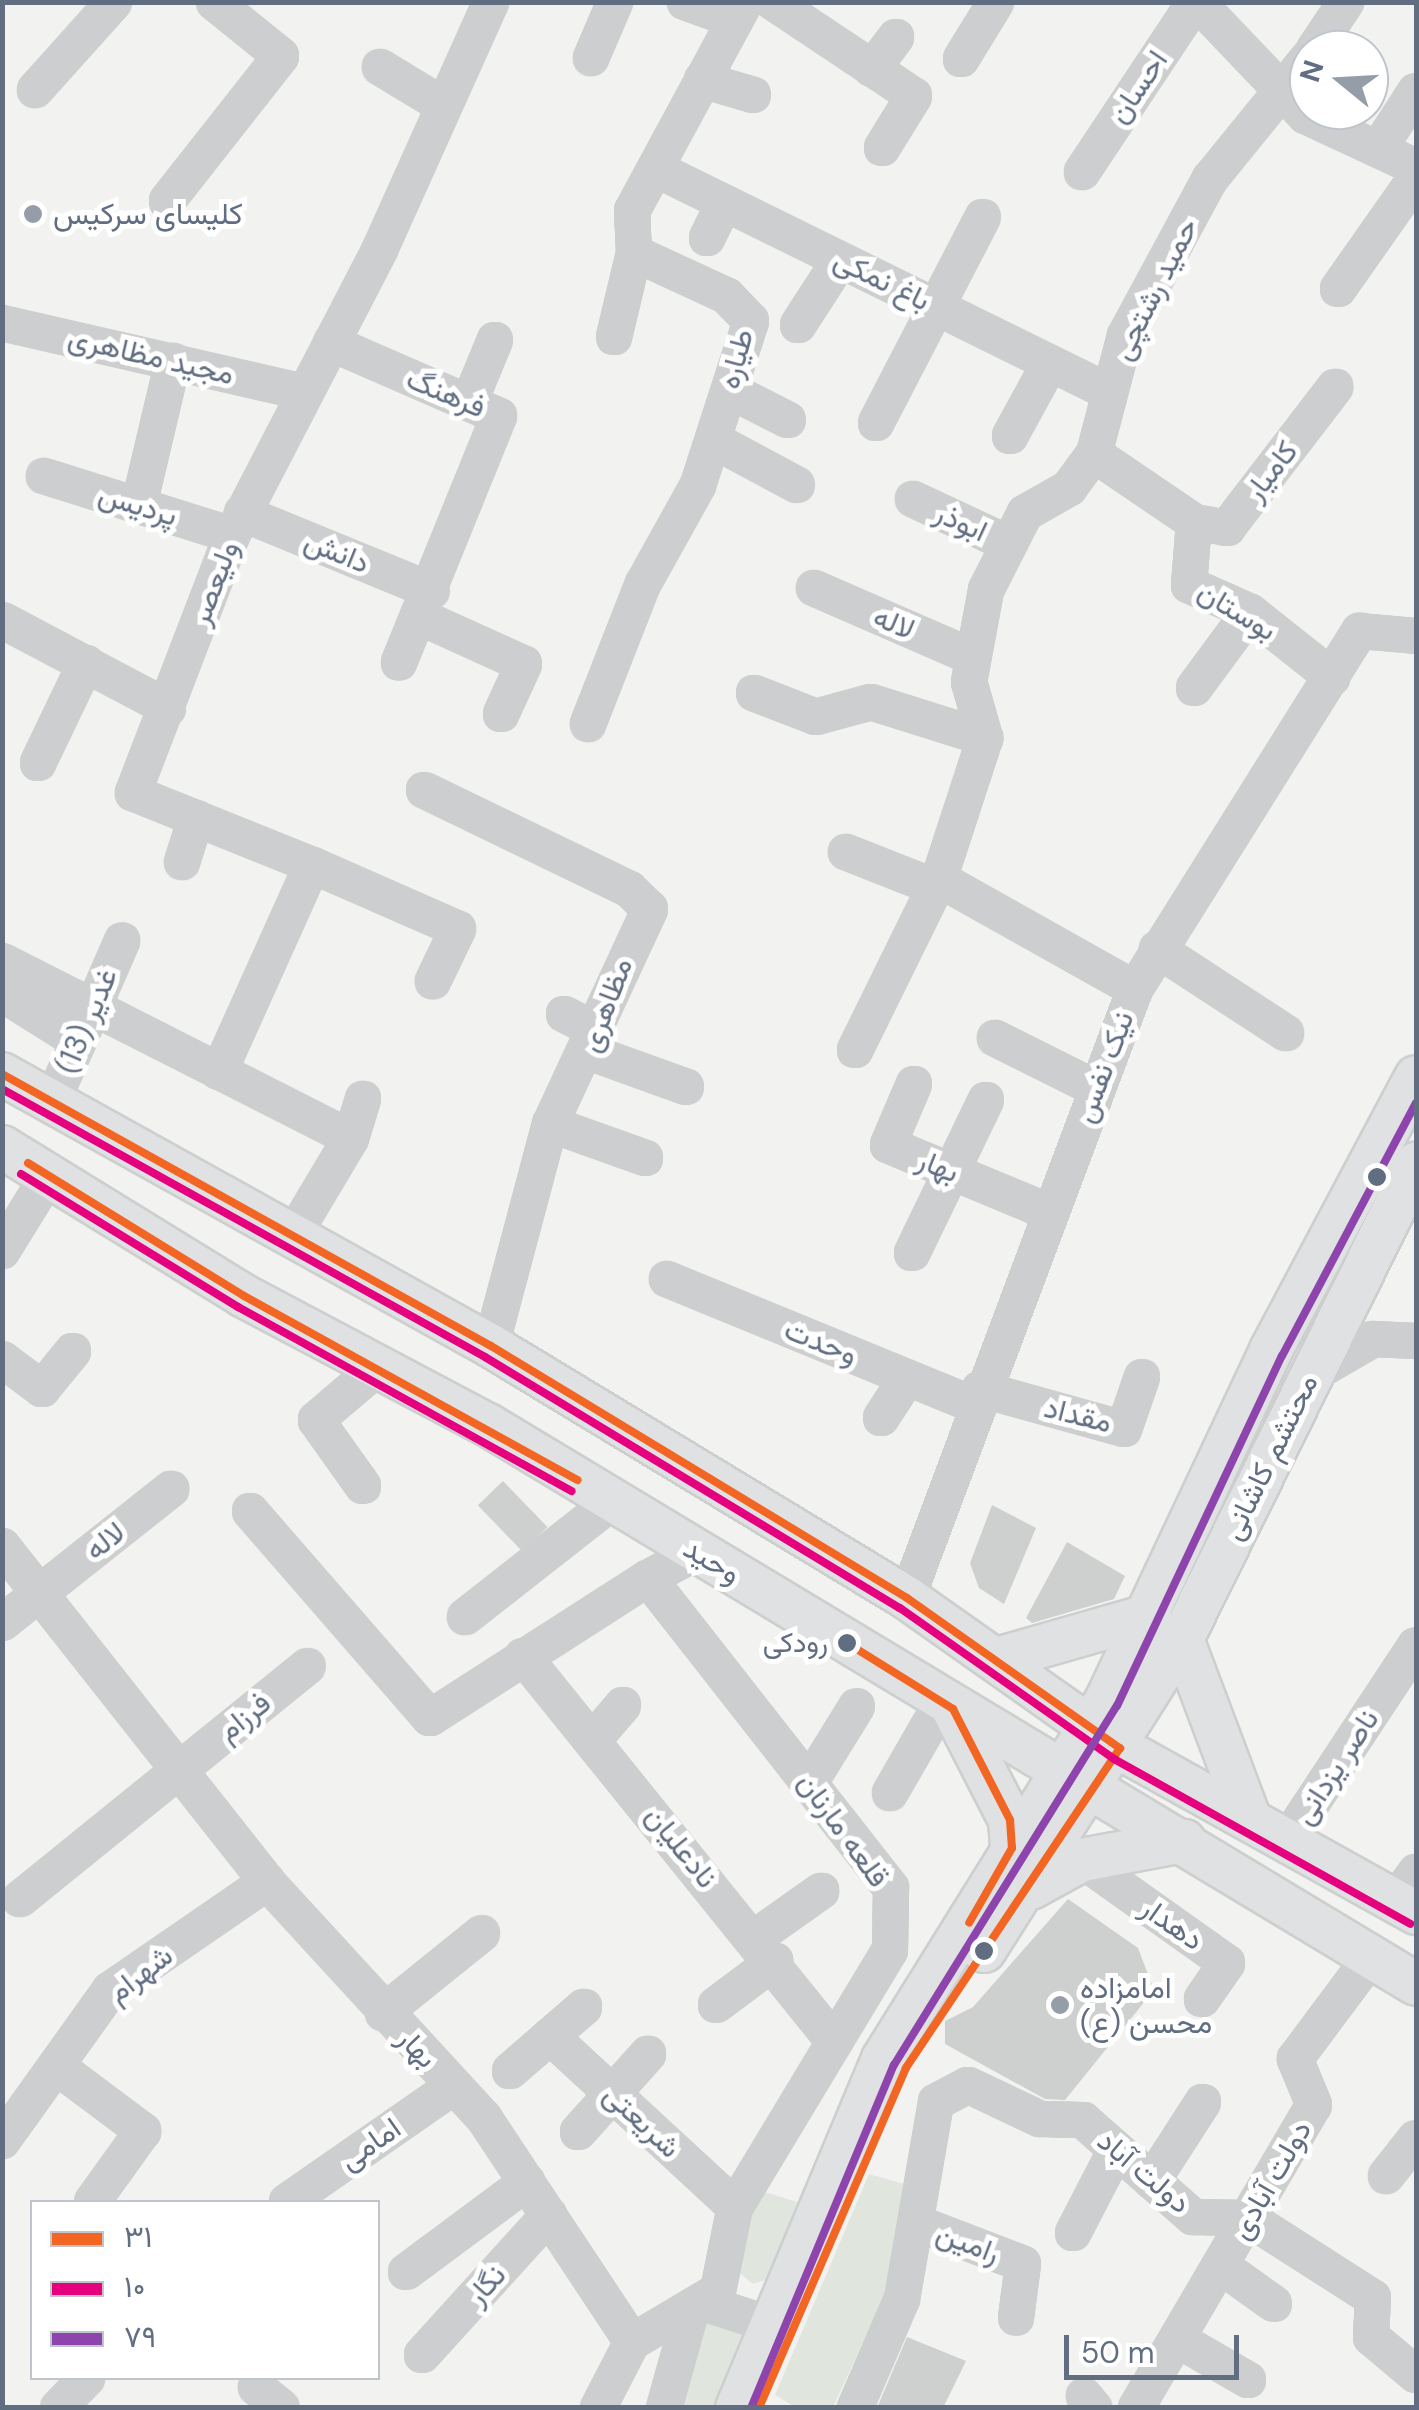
<!DOCTYPE html>
<meta charset="utf-8">
<style>
body{margin:0}
#map{position:relative;width:1419px;height:2410px;overflow:hidden;background:#f2f3f0;font-family:"DM Sans",Vazirmatn,sans-serif}
div>[style]{position:absolute}
[style*='--x']{left:calc(var(--x)*1px);top:calc(var(--y)*1px);width:calc(var(--w)*1px);rotate:calc(var(--a)*1deg)}
.green>*{inset:0;background:#e0e6de}
.building>*{inset:0;background:#ced0d0;transform-origin:0 0}
.roads{filter:drop-shadow(2px 0 #cdcfcf) drop-shadow(-2px 0 #cdcfcf) drop-shadow(0 2px #cdcfcf) drop-shadow(0 -2px #cdcfcf)}
.minor>*{height:32px;margin:-16px;padding:0 16px;transform-origin:16px;border-radius:16px;background:#cdcecf}
.major>*{height:42px;margin:-21px;padding:0 21px;transform-origin:21px;border-radius:21px;background:#e0e1e2}
.bus-1>*{height:8px;margin:-4px;padding:0 4px;transform-origin:4px;border-radius:4px;background:#f26522}
.bus-2>*{height:8px;margin:-4px;padding:0 4px;transform-origin:4px;border-radius:4px;background:#e5007d}
.bus-3>*{height:8px;margin:-4px;padding:0 4px;transform-origin:4px;border-radius:4px;background:#8e44ad}
.dots>*{width:28px;height:28px;translate:-50% -50%;box-sizing:border-box;border:5px solid #fff;border-radius:50%}
span{translate:-50% -50%;white-space:nowrap;text-align:center;line-height:1.15;-webkit-text-stroke:10px #fff;paint-order:stroke}
.bus-label{font-size:28px;color:#616e82}
.right{translate:-100% -50%;text-align:right}
.street-label{font-size:30px;color:#616e82}
.poi-label{font-size:30px;color:#616e82}
.left{translate:0 -50%;text-align:left}
.frame{position:absolute;inset:0;border:5px solid #616e82;pointer-events:none}
.legend{position:absolute;left:30px;top:2200px;width:350px;height:180px;box-sizing:border-box;background:#fff;border:2px solid #c0c5cd;margin:0;padding:12px 18px;list-style:none;font-size:30px;color:#616e82}
.legend li{display:flex;align-items:center;gap:20px;height:50px}
.legend b{width:50px;border:2px solid #c0c5cd}
.north{position:absolute;left:1289px;top:30px;width:100px;height:100px;box-sizing:border-box;background:#fff;border:2px solid #c0c5cd;border-radius:50%;rotate:288deg;font-size:28px;font-weight:700;line-height:40px;text-align:center;color:#616e82}
.north::after{content:'';display:block;margin:auto;width:35px;height:45px;background:#949da8;clip-path:polygon(50% 0,100% 100%,50% 72%,0 100%)}
.scale{position:absolute;left:1064px;top:2335px;width:175px;height:45px;box-sizing:border-box;border:5px solid #616e82;border-top:0;padding-left:12px;font-size:30px;line-height:35px;white-space:nowrap;color:#616e82;-webkit-text-stroke:8px #fff;paint-order:stroke}
</style>
<div id="map">
<div class="green">
<i style="clip-path:polygon(869px 2174px,904px 2184px,907px 2247px,833px 2407px,795px 2407px,775px 2395px)"></i>
<i style="clip-path:polygon(755px 2189px,797px 2202px,773px 2277px,753px 2284px,736px 2270px)"></i>
<i style="clip-path:polygon(705px 2312px,753px 2337px,723px 2407px,676px 2408px)"></i>
</div>
<div class="building">
<i style="left:503px;top:1481px;width:64px;height:35px;rotate:46deg"></i>
<i style="clip-path:polygon(992px 1505px,1036px 1528px,1004px 1604px,979px 1588px,970px 1563px)"></i>
<i style="clip-path:polygon(1067px 1542px,1125px 1576px,1114px 1599px,1032px 1623px,1026px 1618px)"></i>
<i style="clip-path:polygon(1068px 1899px,1138px 1948px,1154px 1990px,1065px 2100px,1045px 2099px,945px 2044px,945px 2021px,973px 2007px)"></i>
<i style="clip-path:polygon(907px 2337px,966px 2361px,943px 2408px,877px 2408px)"></i>
</div>
<div class="roads">
<div class="minor">
<i style="--x:685;--y:2;--w:53;--a:19.8"></i>
<i style="--x:773;--y:2;--w:169;--a:33.7"></i>
<i style="--x:914;--y:96;--w:61;--a:121.6"></i>
<i style="--x:1197;--y:2;--w:158;--a:46.3"></i>
<i style="--x:1306;--y:116;--w:121;--a:24.9"></i>
<i style="--x:1314;--y:50;--w:58;--a:-56.3"></i>
<i style="--x:591;--y:58;--w:61;--a:-66.8"></i>
<i style="--x:961;--y:59;--w:67;--a:-58.4"></i>
<i style="--x:380;--y:67;--w:71;--a:31.2"></i>
<i style="--x:872;--y:69;--w:40;--a:-53"></i>
<i style="--x:702;--y:80;--w:53;--a:16.4"></i>
<i style="--x:35;--y:90;--w:118;--a:-48.1"></i>
<i style="--x:1381;--y:145;--w:64;--a:-57.1"></i>
<i style="--x:656;--y:169;--w:503;--a:26.21"></i>
<i style="--x:1082;--y:172;--w:204;--a:-56.4"></i>
<i style="--x:167;--y:201;--w:184;--a:-51.8"></i>
<i style="--x:281;--y:56;--w:86;--a:-141.1"></i>
<i style="--x:707;--y:238;--w:39;--a:-64"></i>
<i style="--x:1338;--y:289;--w:136;--a:-54.9"></i>
<i style="--x:2;--y:323;--w:306;--a:12.9"></i>
<i style="--x:798;--y:325;--w:77;--a:-57.1"></i>
<i style="--x:614;--y:337;--w:86;--a:-76.6"></i>
<i style="--x:331;--y:343;--w:183;--a:23.5"></i>
<i style="--x:499;--y:416;--w:266;--a:112.1"></i>
<i style="--x:729;--y:390;--w:66;--a:27"></i>
<i style="--x:469;--y:403;--w:68;--a:-67.6"></i>
<i style="--x:876;--y:423;--w:232;--a:-62.6"></i>
<i style="--x:1010;--y:436;--w:83;--a:-61.3"></i>
<i style="--x:713;--y:440;--w:95;--a:28.2"></i>
<i style="--x:1094;--y:454;--w:121;--a:34.2"></i>
<i style="--x:1194;--y:522;--w:63;--a:94.5"></i>
<i style="--x:1189;--y:585;--w:67;--a:23.9"></i>
<i style="--x:1250;--y:612;--w:105;--a:38.4"></i>
<i style="--x:44;--y:476;--w:197;--a:17.4"></i>
<i style="--x:913;--y:499;--w:106;--a:25.1"></i>
<i style="--x:139;--y:505;--w:148;--a:-76.7"></i>
<i style="--x:242;--y:513;--w:205;--a:22.3"></i>
<i style="--x:1194;--y:522;--w:34;--a:10"></i>
<i style="--x:1227;--y:528;--w:178;--a:-52.5"></i>
<i style="--x:814;--y:588;--w:173;--a:23.5"></i>
<i style="--x:418;--y:616;--w:116;--a:24.4"></i>
<i style="--x:524;--y:664;--w:55;--a:114.7"></i>
<i style="--x:2;--y:620;--w:188;--a:27.9"></i>
<i style="--x:1194;--y:688;--w:94;--a:-53.6"></i>
<i style="--x:754;--y:693;--w:66;--a:21.2"></i>
<i style="--x:816;--y:717;--w:57;--a:-15.3"></i>
<i style="--x:871;--y:702;--w:120;--a:17.5"></i>
<i style="--x:588;--y:724;--w:150;--a:-68.6"></i>
<i style="--x:643;--y:584;--w:113;--a:-60.9"></i>
<i style="--x:698;--y:485;--w:172;--a:-72.1"></i>
<i style="--x:751;--y:321;--w:35;--a:-134"></i>
<i style="--x:727;--y:296;--w:102;--a:-155.2"></i>
<i style="--x:634;--y:253;--w:42;--a:-92.7"></i>
<i style="--x:632;--y:211;--w:238;--a:-61.6"></i>
<i style="--x:38;--y:763;--w:111;--a:-64.4"></i>
<i style="--x:424;--y:790;--w:228;--a:25.8"></i>
<i style="--x:629;--y:889;--w:29;--a:44"></i>
<i style="--x:650;--y:909;--w:237;--a:114.9"></i>
<i style="--x:550;--y:1124;--w:230;--a:104.9"></i>
<i style="--x:846;--y:852;--w:96;--a:21.5"></i>
<i style="--x:182;--y:862;--w:46;--a:-72.3"></i>
<i style="--x:312;--y:865;--w:159;--a:23.7"></i>
<i style="--x:458;--y:929;--w:58;--a:115.7"></i>
<i style="--x:939;--y:879;--w:225;--a:29.3"></i>
<i style="--x:1157;--y:949;--w:154;--a:33.1"></i>
<i style="--x:2;--y:961;--w:391;--a:26.9"></i>
<i style="--x:3;--y:994;--w:89;--a:32.1"></i>
<i style="--x:564;--y:1014;--w:34;--a:27"></i>
<i style="--x:995;--y:1038;--w:112;--a:26.6"></i>
<i style="--x:855;--y:1050;--w:191;--a:-63.8"></i>
<i style="--x:939;--y:879;--w:148;--a:-71.9"></i>
<i style="--x:985;--y:738;--w:58;--a:-105.9"></i>
<i style="--x:969;--y:682;--w:94;--a:-79.5"></i>
<i style="--x:986;--y:590;--w:86;--a:-63.1"></i>
<i style="--x:1025;--y:513;--w:51;--a:-29.6"></i>
<i style="--x:1069;--y:488;--w:42;--a:-53.7"></i>
<i style="--x:1094;--y:454;--w:122;--a:-75.3"></i>
<i style="--x:1125;--y:336;--w:179;--a:-61.6"></i>
<i style="--x:1210;--y:179;--w:157;--a:-50.9"></i>
<i style="--x:589;--y:1052;--w:103;--a:19.8"></i>
<i style="--x:219;--y:1072;--w:227;--a:-65.8"></i>
<i style="--x:312;--y:865;--w:193;--a:-158.1"></i>
<i style="--x:133;--y:793;--w:276;--a:-69"></i>
<i style="--x:232;--y:535;--w:322;--a:-62.6"></i>
<i style="--x:380;--y:249;--w:271;--a:-65.8"></i>
<i style="--x:914;--y:1084;--w:66;--a:113.1"></i>
<i style="--x:888;--y:1145;--w:174;--a:22.6"></i>
<i style="--x:52;--y:1102;--w:176;--a:-66.5"></i>
<i style="--x:550;--y:1124;--w:101;--a:19.7"></i>
<i style="--x:292;--y:1237;--w:115;--a:-59.2"></i>
<i style="--x:351;--y:1138;--w:41;--a:-72.9"></i>
<i style="--x:2;--y:1251;--w:89;--a:-58.3"></i>
<i style="--x:912;--y:1253;--w:170;--a:-64.2"></i>
<i style="--x:667;--y:1279;--w:332;--a:22.3"></i>
<i style="--x:2;--y:1359;--w:50;--a:36.9"></i>
<i style="--x:42;--y:1389;--w:49;--a:-50.8"></i>
<i style="--x:1311;--y:1375;--w:72;--a:-30.1"></i>
<i style="--x:1373;--y:1339;--w:43;--a:2.7"></i>
<i style="--x:980;--y:1389;--w:149;--a:15.5"></i>
<i style="--x:1124;--y:1429;--w:55;--a:-70.9"></i>
<i style="--x:881;--y:1418;--w:48;--a:-57"></i>
<i style="--x:363;--y:1486;--w:81;--a:-125.5"></i>
<i style="--x:316;--y:1420;--w:82;--a:-40.5"></i>
<i style="--x:250;--y:1511;--w:274;--a:49"></i>
<i style="--x:430;--y:1718;--w:259;--a:-32.7"></i>
<i style="--x:2;--y:1546;--w:428;--a:51.7"></i>
<i style="--x:267;--y:1882;--w:321;--a:47.4"></i>
<i style="--x:484;--y:2118;--w:268;--a:56.5"></i>
<i style="--x:697;--y:1552;--w:55;--a:152"></i>
<i style="--x:648;--y:1578;--w:394;--a:51.9"></i>
<i style="--x:891;--y:1888;--w:62;--a:90.9"></i>
<i style="--x:890;--y:1950;--w:300;--a:121.1"></i>
<i style="--x:907;--y:1598;--w:650;--a:-69.47"></i>
<i style="--x:1135;--y:989;--w:423;--a:-57.9"></i>
<i style="--x:1360;--y:631;--w:56;--a:5.1"></i>
<i style="--x:465;--y:1617;--w:188;--a:-38.1"></i>
<i style="--x:2;--y:1623;--w:216;--a:-38.4"></i>
<i style="--x:523;--y:1656;--w:496;--a:51.1"></i>
<i style="--x:593;--y:1740;--w:46;--a:-49.4"></i>
<i style="--x:810;--y:1782;--w:89;--a:-58.3"></i>
<i style="--x:890;--y:1793;--w:106;--a:-60.1"></i>
<i style="--x:1288;--y:1839;--w:232;--a:-56.6"></i>
<i style="--x:1082;--y:1860;--w:178;--a:35.4"></i>
<i style="--x:1227;--y:1963;--w:44;--a:124.8"></i>
<i style="--x:20;--y:1899;--w:370;--a:-39"></i>
<i style="--x:1395;--y:1901;--w:36;--a:-54"></i>
<i style="--x:756;--y:1937;--w:80;--a:-35.3"></i>
<i style="--x:716;--y:2005;--w:74;--a:-36.7"></i>
<i style="--x:383;--y:2013;--w:127;--a:-38.9"></i>
<i style="--x:550;--y:2036;--w:252;--a:42.7"></i>
<i style="--x:56;--y:2066;--w:109;--a:36.8"></i>
<i style="--x:143;--y:2131;--w:87;--a:125.7"></i>
<i style="--x:510;--y:2071;--w:98;--a:-40.9"></i>
<i style="--x:578;--y:2132;--w:105;--a:-48.1"></i>
<i style="--x:2;--y:2141;--w:186;--a:-54.4"></i>
<i style="--x:110;--y:1990;--w:191;--a:-34.5"></i>
<i style="--x:1386;--y:2176;--w:48;--a:-51.7"></i>
<i style="--x:1152;--y:2181;--w:94;--a:-57.2"></i>
<i style="--x:287;--y:2202;--w:203;--a:-34.8"></i>
<i style="--x:919;--y:2224;--w:111;--a:21"></i>
<i style="--x:1023;--y:2264;--w:54;--a:97.4"></i>
<i style="--x:1073;--y:2233;--w:93;--a:-62.6"></i>
<i style="--x:1221;--y:2266;--w:65;--a:35.6"></i>
<i style="--x:406;--y:2272;--w:151;--a:-36.6"></i>
<i style="--x:704;--y:2303;--w:68;--a:17.9"></i>
<i style="--x:1177;--y:2339;--w:82;--a:30"></i>
<i style="--x:422;--y:2355;--w:189;--a:-47.8"></i>
<i style="--x:256;--y:2387;--w:33;--a:39"></i>
<i style="--x:1084;--y:2396;--w:16;--a:50"></i>
<i style="--x:58;--y:2408;--w:42;--a:-46"></i>
<i style="--x:598;--y:2408;--w:74;--a:-62.7"></i>
<i style="--x:632;--y:2342;--w:100;--a:-30.7"></i>
<i style="--x:718;--y:2291;--w:86;--a:-78.6"></i>
<i style="--x:664;--y:2408;--w:97;--a:-74.4"></i>
<i style="--x:855;--y:2408;--w:119;--a:-66.7"></i>
<i style="--x:902;--y:2299;--w:200;--a:-80.2"></i>
<i style="--x:936;--y:2102;--w:36;--a:-28"></i>
<i style="--x:968;--y:2085;--w:80;--a:25.3"></i>
<i style="--x:1040;--y:2119;--w:43;--a:1.3"></i>
<i style="--x:1083;--y:2120;--w:147;--a:41.4"></i>
<i style="--x:1193;--y:2217;--w:55;--a:1"></i>
<i style="--x:1248;--y:2218;--w:148;--a:32.6"></i>
<i style="--x:1373;--y:2298;--w:39;--a:93"></i>
<i style="--x:1371;--y:2337;--w:59;--a:40.2"></i>
<i style="--x:1136;--y:2408;--w:351;--a:-59.6"></i>
<i style="--x:1314;--y:2105;--w:50;--a:-112.4"></i>
<i style="--x:1295;--y:2059;--w:127;--a:-53.3"></i>
</div>
<div class="major">
<i style="--x:2;--y:1074;--w:560;--a:29.08"></i>
<i style="--x:491;--y:1346;--w:486;--a:31.2"></i>
<i style="--x:907;--y:1598;--w:261;--a:35.2"></i>
<i style="--x:1120;--y:1748;--w:339;--a:29.1"></i>
<i style="--x:2;--y:1147;--w:284;--a:31.6"></i>
<i style="--x:244;--y:1296;--w:276;--a:27.9"></i>
<i style="--x:488;--y:1425;--w:1083;--a:31.06"></i>
<i style="--x:1182;--y:1639;--w:188;--a:69.4"></i>
<i style="--x:997;--y:1659;--w:159;--a:-16"></i>
<i style="--x:953;--y:1709;--w:125;--a:62.8"></i>
<i style="--x:1010;--y:1820;--w:28;--a:86"></i>
<i style="--x:1031;--y:1888;--w:58;--a:-28.8"></i>
<i style="--x:1082;--y:1860;--w:104;--a:-10.6"></i>
<i style="--x:984;--y:1951;--w:370;--a:-57.6"></i>
<i style="--x:1182;--y:1639;--w:530;--a:-63.77"></i>
<i style="--x:737;--y:2408;--w:378;--a:-67.3"></i>
<i style="--x:883;--y:2059;--w:422;--a:-58.1"></i>
<i style="--x:1106;--y:1701;--w:388;--a:-64.8"></i>
<i style="--x:1271;--y:1350;--w:309;--a:-62"></i>
</div>
</div>
<div class="bus-1">
<i style="--x:2;--y:1074;--w:560;--a:29.08"></i>
<i style="--x:491;--y:1346;--w:486;--a:31.2"></i>
<i style="--x:907;--y:1598;--w:261;--a:35.2"></i>
<i style="--x:1120;--y:1748;--w:385;--a:123.8"></i>
<i style="--x:906;--y:2068;--w:370;--a:113.4"></i>
<i style="--x:28;--y:1163;--w:254;--a:31.6"></i>
<i style="--x:244;--y:1296;--w:381;--a:28.9"></i>
<i style="--x:847;--y:1643;--w:125;--a:31.9"></i>
<i style="--x:953;--y:1709;--w:125;--a:62.8"></i>
<i style="--x:1010;--y:1820;--w:28;--a:86"></i>
<i style="--x:1012;--y:1848;--w:86;--a:119.8"></i>
</div>
<div class="bus-2">
<i style="--x:2;--y:1089;--w:552;--a:29.02"></i>
<i style="--x:485;--y:1357;--w:485;--a:31.2"></i>
<i style="--x:900;--y:1608;--w:262;--a:35.2"></i>
<i style="--x:1114;--y:1759;--w:339;--a:29.1"></i>
<i style="--x:21;--y:1174;--w:255;--a:31.5"></i>
<i style="--x:238;--y:1307;--w:381;--a:28.9"></i>
</div>
<div class="bus-3">
<i style="--x:751;--y:2408;--w:372;--a:-67.4"></i>
<i style="--x:894;--y:2065;--w:423;--a:-58.2"></i>
<i style="--x:1117;--y:1706;--w:387;--a:-64.8"></i>
<i style="--x:1282;--y:1356;--w:286;--a:-62.1"></i>
</div>
<div class="dots">
<i style="left:33px;top:214px;background:#949da8"></i>
<i style="left:1377px;top:1177px;background:#616e82"></i>
<i style="left:847px;top:1643px;background:#616e82"></i>
<i style="left:984px;top:1951px;background:#616e82"></i>
<i style="left:1060px;top:2005px;background:#949da8"></i>
</div>
<div class="bus-label">
<span class="right" style="left:828px;top:1643px">رودکی</span>
</div>
<div class="street-label">
<span style="left:1138px;top:87px;rotate:-56deg">احسان</span>
<span style="left:882px;top:280px;rotate:26deg">باغ نمکی</span>
<span style="left:1155px;top:289px;rotate:-63deg">حمید رشتچی</span>
<span style="left:151px;top:356px;rotate:13deg">مجید مظاهری</span>
<span style="left:736px;top:359px;rotate:-75deg">طیاره</span>
<span style="left:446px;top:393px;rotate:23deg">فرهنگ</span>
<span style="left:1271px;top:471px;rotate:-52deg">کامیار</span>
<span style="left:138px;top:505px;rotate:17deg">پردیس</span>
<span style="left:961px;top:522px;rotate:25deg">ابوذر</span>
<span style="left:337px;top:552px;rotate:22deg">دانش</span>
<span style="left:214px;top:583px;rotate:-69deg">ولیعصر</span>
<span style="left:1237px;top:611px;rotate:31deg">بوستان</span>
<span style="left:894px;top:623px;rotate:23deg">لاله</span>
<span style="left:606px;top:1005px;rotate:-69deg">مظاهری</span>
<span style="left:87px;top:1021px;rotate:-67deg">غدیر (13)</span>
<span style="left:1104px;top:1067px;rotate:-69deg">نیک نفس</span>
<span style="left:938px;top:1166px;rotate:22deg">بهار</span>
<span style="left:821px;top:1342px;rotate:22deg">وحدت</span>
<span style="left:1078px;top:1415px;rotate:14deg">مقداد</span>
<span style="left:1270px;top:1457px;rotate:-64deg">محتشم کاشانی</span>
<span style="left:105px;top:1541px;rotate:-38deg">لاله</span>
<span style="left:712px;top:1561px;rotate:31deg">وحید</span>
<span style="left:244px;top:1717px;rotate:-39deg">فرزام</span>
<span style="left:1336px;top:1767px;rotate:-57deg">ناصر یزدانی</span>
<span style="left:843px;top:1830px;rotate:54deg">قلعه مارنان</span>
<span style="left:681px;top:1847px;rotate:51deg">نادعلیان</span>
<span style="left:1172px;top:1924px;rotate:35deg">دهدار</span>
<span style="left:140px;top:1974px;rotate:-38deg">شهرام</span>
<span style="left:417px;top:2048px;rotate:46deg">بهار</span>
<span style="left:642px;top:2121px;rotate:43deg">شریعتی</span>
<span style="left:370px;top:2144px;rotate:-35deg">امامی</span>
<span style="left:1144px;top:2172px;rotate:40deg">دولت آباد</span>
<span style="left:1271px;top:2180px;rotate:-60deg">دولت آبادی</span>
<span style="left:968px;top:2243px;rotate:21deg">رامین</span>
<span style="left:486px;top:2285px;rotate:-48deg">نگار</span>
</div>
<div class="poi-label">
<span class="left" style="left:53px;top:214px">کلیسای سرکیس</span>
<span class="left" style="left:1080px;top:2005px">امامزاده<br>محسن (ع)</span>
</div>
<div class="frame"></div>
<ul class="legend">
<li><b style="height:12px;background:#f26522"></b>۳۱</li>
<li><b style="height:12px;background:#e5007d"></b>۱۰</li>
<li><b style="height:12px;background:#8e44ad"></b>۷۹</li>
</ul>
<div class="north">N</div>
<div class="scale">50 m</div>
</div>
